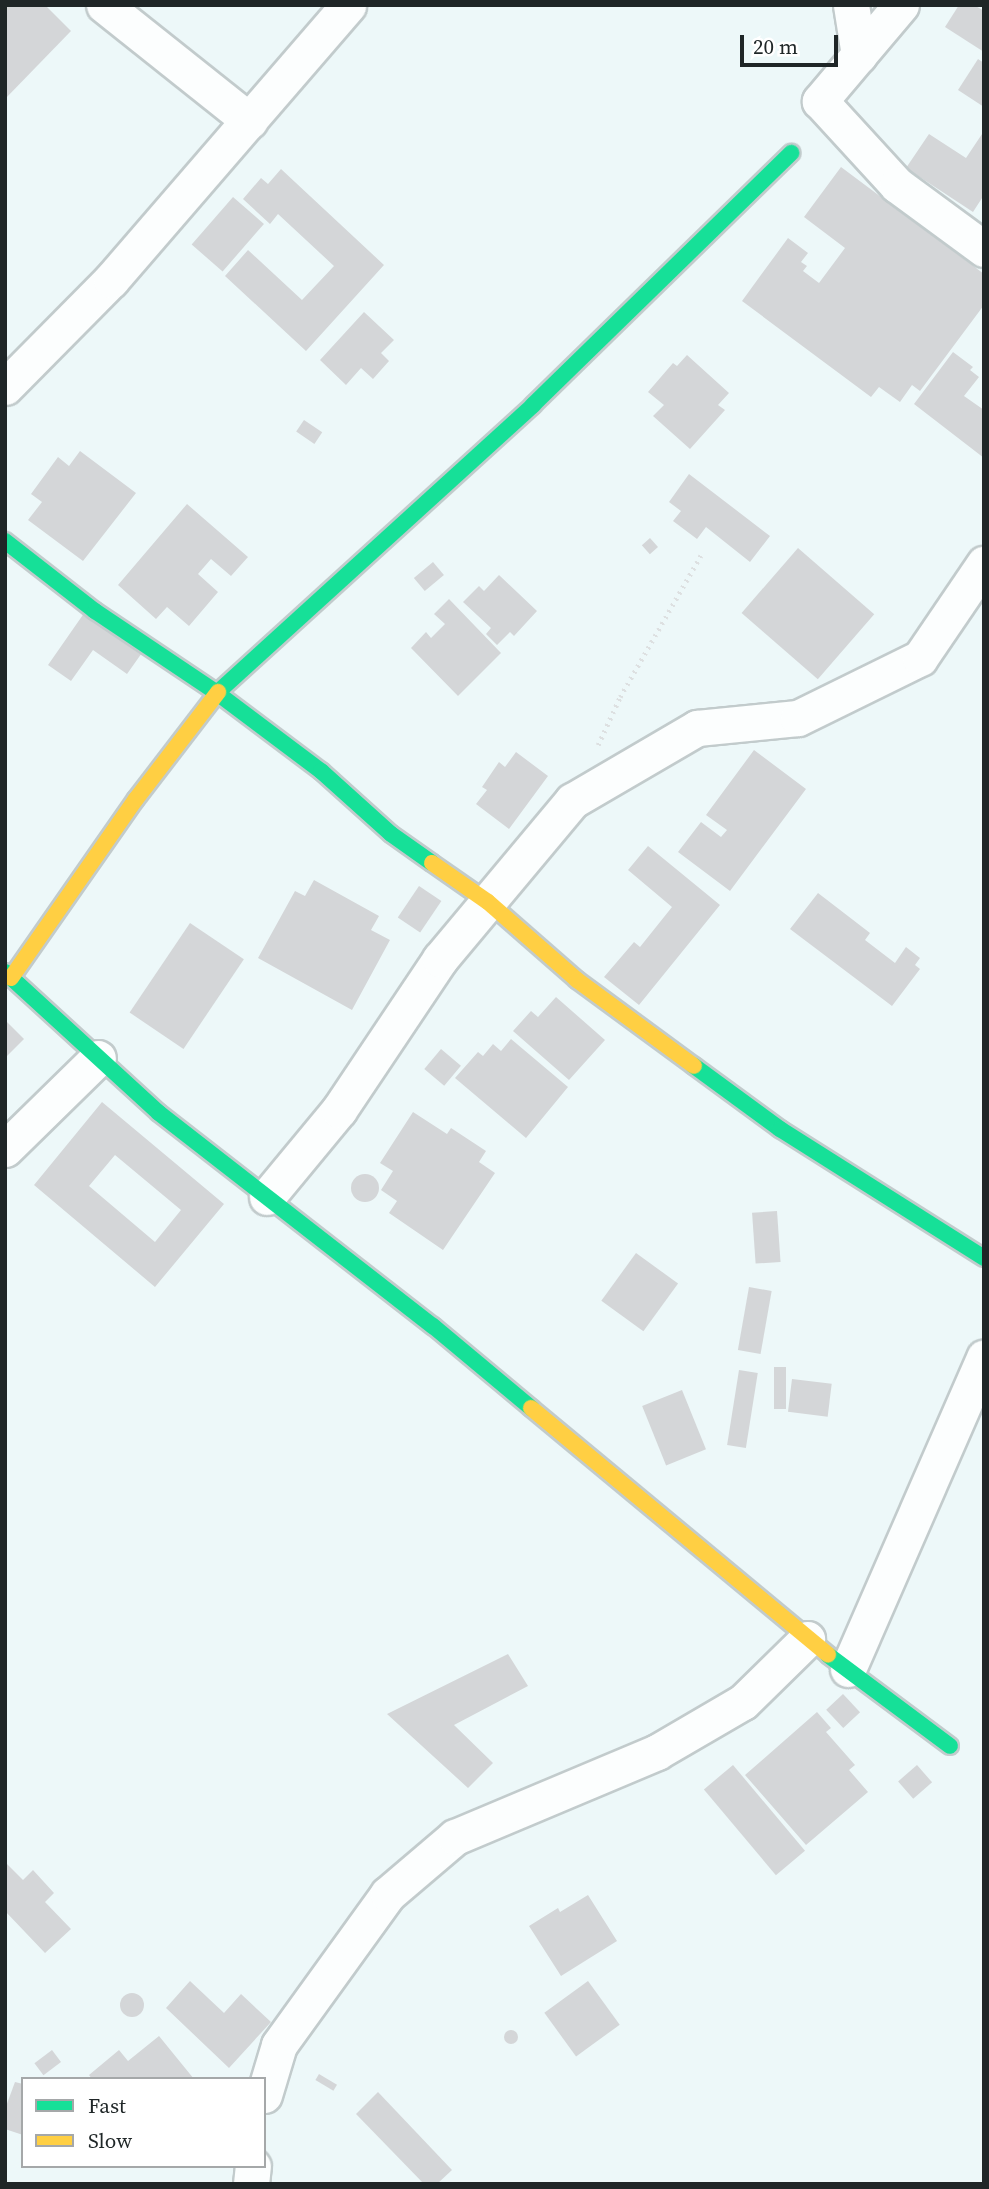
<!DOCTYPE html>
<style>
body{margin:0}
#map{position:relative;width:989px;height:2189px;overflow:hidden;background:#edf8f9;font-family:"Source Serif 4",serif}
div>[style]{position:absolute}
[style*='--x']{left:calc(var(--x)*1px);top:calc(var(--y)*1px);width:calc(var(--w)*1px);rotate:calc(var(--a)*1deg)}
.building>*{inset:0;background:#d4d6d8;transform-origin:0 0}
.round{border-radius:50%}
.path>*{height:4.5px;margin-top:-2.25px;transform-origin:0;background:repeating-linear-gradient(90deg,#dde0e1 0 2px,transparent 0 7px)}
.roads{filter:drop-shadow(2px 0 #c2cbcc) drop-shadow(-2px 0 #c2cbcc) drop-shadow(0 2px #c2cbcc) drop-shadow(0 -2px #c2cbcc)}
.street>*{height:35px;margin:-17.5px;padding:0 17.5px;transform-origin:17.5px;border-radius:17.5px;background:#fcfefe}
.fast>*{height:16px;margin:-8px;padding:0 8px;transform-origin:8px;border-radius:8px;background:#16e098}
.slow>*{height:16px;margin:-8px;padding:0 8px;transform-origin:8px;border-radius:8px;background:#ffcf43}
span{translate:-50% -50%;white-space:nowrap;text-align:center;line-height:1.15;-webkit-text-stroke:6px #fff;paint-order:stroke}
.frame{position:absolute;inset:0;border:7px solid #1f2627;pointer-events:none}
.legend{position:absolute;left:21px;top:2077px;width:245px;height:91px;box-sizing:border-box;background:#fff;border:2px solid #a5a8a9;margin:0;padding:9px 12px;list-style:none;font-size:21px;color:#1f2627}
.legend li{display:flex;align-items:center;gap:14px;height:35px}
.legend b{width:35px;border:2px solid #a5a8a9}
.scale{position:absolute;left:740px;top:35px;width:98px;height:32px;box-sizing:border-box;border:4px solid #1f2627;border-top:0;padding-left:9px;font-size:21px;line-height:24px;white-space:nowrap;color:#1f2627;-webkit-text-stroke:5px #fff;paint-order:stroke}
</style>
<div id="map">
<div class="building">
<i style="clip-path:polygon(5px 5px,45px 5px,71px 31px,5px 99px)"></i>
<i style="clip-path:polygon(959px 5px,974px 5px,984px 11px,984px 52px,945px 27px)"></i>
<i style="clip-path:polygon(978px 59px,984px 63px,984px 107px,958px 90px)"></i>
<i style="clip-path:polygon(984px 131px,984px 195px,973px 212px,906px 168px,929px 134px,966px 158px)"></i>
<i style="clip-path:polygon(841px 167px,984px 274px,984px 305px,920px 391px,912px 385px,900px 402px,879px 387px,871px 397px,742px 301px,788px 238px,808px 253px,801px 262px,807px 266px,803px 271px,819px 283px,845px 248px,804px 217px)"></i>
<i style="clip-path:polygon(281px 169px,384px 265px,306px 351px,225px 276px,248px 250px,302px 300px,334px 266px,278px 214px,270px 224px,243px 199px,261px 178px,268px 184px)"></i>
<i style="left:233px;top:197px;width:41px;height:63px;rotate:41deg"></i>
<i style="clip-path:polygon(364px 312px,394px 340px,381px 353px,389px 361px,373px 379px,361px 368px,346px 385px,320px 360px)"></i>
<i style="clip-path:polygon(953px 352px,973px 367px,970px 370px,979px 377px,964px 396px,984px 410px,984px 458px,914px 404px)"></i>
<i style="clip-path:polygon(687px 355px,729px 393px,718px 405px,725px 410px,690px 449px,653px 416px,664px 405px,648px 392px,673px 363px,677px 366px)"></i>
<i style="left:304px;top:420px;width:22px;height:14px;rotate:34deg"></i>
<i style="clip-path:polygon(80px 451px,136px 493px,83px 561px,28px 520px,42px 502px,31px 494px,58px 457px,69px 466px)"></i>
<i style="clip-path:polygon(689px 474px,770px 536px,750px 562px,706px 527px,697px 539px,673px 521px,681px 511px,669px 502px)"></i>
<i style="clip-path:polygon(187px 504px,248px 557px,231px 576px,211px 559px,198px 574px,218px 592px,189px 626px,167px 607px,156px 619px,118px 585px)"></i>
<i style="left:650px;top:538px;width:12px;height:11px;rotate:48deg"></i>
<i style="left:798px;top:548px;width:101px;height:86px;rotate:41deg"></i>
<i style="left:433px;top:562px;width:17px;height:25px;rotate:50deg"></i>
<i style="clip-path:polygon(499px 575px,537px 611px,514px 636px,510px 632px,497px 645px,486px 634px,491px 628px,463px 602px,479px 586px,484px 591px)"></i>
<i style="clip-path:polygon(449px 599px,501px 653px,458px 696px,411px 648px,426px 632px,431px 638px,445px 624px,434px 614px)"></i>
<i style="clip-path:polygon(87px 609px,144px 650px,127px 674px,93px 650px,71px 681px,48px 665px)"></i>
<i style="clip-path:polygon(754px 750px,806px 789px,730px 891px,678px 852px,701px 822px,721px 837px,727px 830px,706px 815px)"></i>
<i style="clip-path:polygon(516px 752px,548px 776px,509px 829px,476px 804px,487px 790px,482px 787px,499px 762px,505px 767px)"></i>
<i style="clip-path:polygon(648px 846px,720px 905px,639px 1005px,604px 977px,634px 942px,640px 947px,672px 907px,628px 870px)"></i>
<i style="clip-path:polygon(314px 880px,379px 916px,371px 930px,390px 940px,352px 1010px,258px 958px,295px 891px,305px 896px)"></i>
<i style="left:419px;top:886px;width:27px;height:38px;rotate:34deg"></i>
<i style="clip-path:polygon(818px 893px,870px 933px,865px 940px,895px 963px,906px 947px,920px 958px,915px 965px,920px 969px,892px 1006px,790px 929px)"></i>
<i style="left:190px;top:923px;width:65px;height:108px;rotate:34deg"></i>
<i style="clip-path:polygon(556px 997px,605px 1040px,569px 1080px,513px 1031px,531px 1011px,538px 1017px)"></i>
<i style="clip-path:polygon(5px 1020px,24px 1039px,5px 1058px)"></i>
<i style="clip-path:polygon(511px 1039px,568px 1087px,526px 1138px,455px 1078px,478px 1052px,483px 1056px,493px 1044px,501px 1051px)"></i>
<i style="left:441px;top:1049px;width:26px;height:26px;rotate:40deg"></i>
<i style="clip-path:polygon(evenodd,102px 1102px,224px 1204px,155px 1287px,34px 1185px,102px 1102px,115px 1155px,181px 1210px,155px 1242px,89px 1186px,115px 1155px)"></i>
<i style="clip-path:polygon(413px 1112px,447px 1134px,451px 1128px,486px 1151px,479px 1162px,495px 1173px,443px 1250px,389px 1213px,397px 1201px,381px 1190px,393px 1171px,380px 1163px)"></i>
<i class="round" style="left:351px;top:1174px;width:28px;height:28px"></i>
<i style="left:777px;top:1211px;width:51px;height:25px;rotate:86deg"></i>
<i style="left:636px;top:1253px;width:52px;height:59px;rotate:36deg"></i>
<i style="left:749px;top:1287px;width:23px;height:64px;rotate:10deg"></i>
<i style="left:774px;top:1367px;width:12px;height:42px"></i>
<i style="left:739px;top:1370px;width:19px;height:76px;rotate:9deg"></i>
<i style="left:792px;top:1379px;width:40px;height:33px;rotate:7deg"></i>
<i style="left:682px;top:1390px;width:64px;height:43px;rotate:68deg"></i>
<i style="clip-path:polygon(508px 1654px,528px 1686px,454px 1725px,493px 1763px,468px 1788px,387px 1714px)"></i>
<i style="left:843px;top:1694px;width:25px;height:23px;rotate:47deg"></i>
<i style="clip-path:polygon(817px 1712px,831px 1728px,826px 1732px,855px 1765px,849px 1770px,868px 1792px,806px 1845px,745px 1775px)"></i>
<i style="left:733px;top:1765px;width:112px;height:38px;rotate:50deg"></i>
<i style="left:917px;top:1765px;width:23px;height:25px;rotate:49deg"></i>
<i style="clip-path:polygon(5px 1862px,23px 1880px,33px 1870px,54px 1893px,45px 1902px,71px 1929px,45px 1953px,5px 1911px)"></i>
<i style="clip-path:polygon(588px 1895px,617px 1941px,561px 1976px,529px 1926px,558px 1908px,560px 1912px)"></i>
<i style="clip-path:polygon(190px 1981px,224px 2013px,241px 1994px,271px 2022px,229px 2068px,166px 2008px)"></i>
<i style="left:588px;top:1981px;width:54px;height:54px;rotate:54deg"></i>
<i class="round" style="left:120px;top:1993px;width:24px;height:24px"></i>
<i class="round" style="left:504px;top:2030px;width:14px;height:14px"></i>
<i style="clip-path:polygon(159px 2036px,194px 2079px,92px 2079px,89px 2075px,119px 2050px,128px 2061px)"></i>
<i style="left:52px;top:2050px;width:15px;height:22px;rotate:53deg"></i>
<i style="left:319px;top:2074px;width:21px;height:7px;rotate:31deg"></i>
<i style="clip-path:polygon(15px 2082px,23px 2084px,23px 2135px,5px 2129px,5px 2109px)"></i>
<i style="clip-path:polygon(378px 2092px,452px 2170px,437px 2184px,424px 2184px,356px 2114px)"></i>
</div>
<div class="path">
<i style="--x:598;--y:745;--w:53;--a:-65.4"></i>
<i style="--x:620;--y:697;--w:163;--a:-60.3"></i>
</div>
<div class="roads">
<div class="street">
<i style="--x:104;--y:5;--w:186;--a:38.5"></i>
<i style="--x:851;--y:5;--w:51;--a:80.9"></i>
<i style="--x:901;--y:5;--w:126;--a:130.2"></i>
<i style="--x:820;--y:101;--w:114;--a:47.5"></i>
<i style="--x:897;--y:185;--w:108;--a:36.3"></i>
<i style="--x:5;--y:387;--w:151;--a:-45.3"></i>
<i style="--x:111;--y:280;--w:363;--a:-49.2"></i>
<i style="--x:5;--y:1149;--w:130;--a:-44.4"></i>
<i style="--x:267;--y:1197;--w:113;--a:-50.4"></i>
<i style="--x:339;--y:1110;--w:182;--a:-56.2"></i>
<i style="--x:440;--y:959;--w:206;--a:-50.1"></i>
<i style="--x:572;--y:801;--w:145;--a:-30.3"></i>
<i style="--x:697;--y:728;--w:101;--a:-5.7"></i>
<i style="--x:798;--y:718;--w:136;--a:-26.2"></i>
<i style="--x:920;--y:658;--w:114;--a:-55.8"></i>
<i style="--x:848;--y:1669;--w:340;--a:-66.4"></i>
<i style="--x:264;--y:2095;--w:52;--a:-73.3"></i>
<i style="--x:279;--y:2045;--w:186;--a:-54.2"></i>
<i style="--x:388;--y:1894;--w:88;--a:-40.4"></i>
<i style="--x:455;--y:1837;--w:219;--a:-22.8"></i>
<i style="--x:657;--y:1752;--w:99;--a:-30.2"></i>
<i style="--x:743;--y:1702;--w:90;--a:-44.5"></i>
<i style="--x:251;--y:2184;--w:18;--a:-84"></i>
</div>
<div class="fast">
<i style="--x:5;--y:541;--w:114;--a:37.9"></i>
<i style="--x:95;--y:611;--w:147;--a:33.9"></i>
<i style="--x:217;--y:693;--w:130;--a:36.9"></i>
<i style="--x:321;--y:771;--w:94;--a:42"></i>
<i style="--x:391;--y:834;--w:50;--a:35.3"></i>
<i style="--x:218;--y:692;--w:426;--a:-42.3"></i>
<i style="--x:533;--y:405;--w:361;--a:-44.3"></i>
<i style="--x:5;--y:972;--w:209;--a:42.5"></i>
<i style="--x:159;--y:1113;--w:347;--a:37.9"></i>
<i style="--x:433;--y:1326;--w:128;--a:39.9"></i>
<i style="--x:694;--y:1066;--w:107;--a:36.2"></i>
<i style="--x:780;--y:1129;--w:241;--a:32.3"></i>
<i style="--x:828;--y:1655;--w:152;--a:36.7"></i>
</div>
<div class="slow">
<i style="--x:432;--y:863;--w:68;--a:34.9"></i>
<i style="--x:488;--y:902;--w:118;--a:41.2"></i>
<i style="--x:577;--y:980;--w:145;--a:36.3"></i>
<i style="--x:11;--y:978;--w:218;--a:-55.1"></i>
<i style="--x:136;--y:799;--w:135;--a:-52.5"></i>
<i style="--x:531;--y:1408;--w:386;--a:39.7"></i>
</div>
</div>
<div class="frame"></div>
<ul class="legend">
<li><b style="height:9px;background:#16e098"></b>Fast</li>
<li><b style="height:9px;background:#ffcf43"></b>Slow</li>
</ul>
<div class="scale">20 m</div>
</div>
